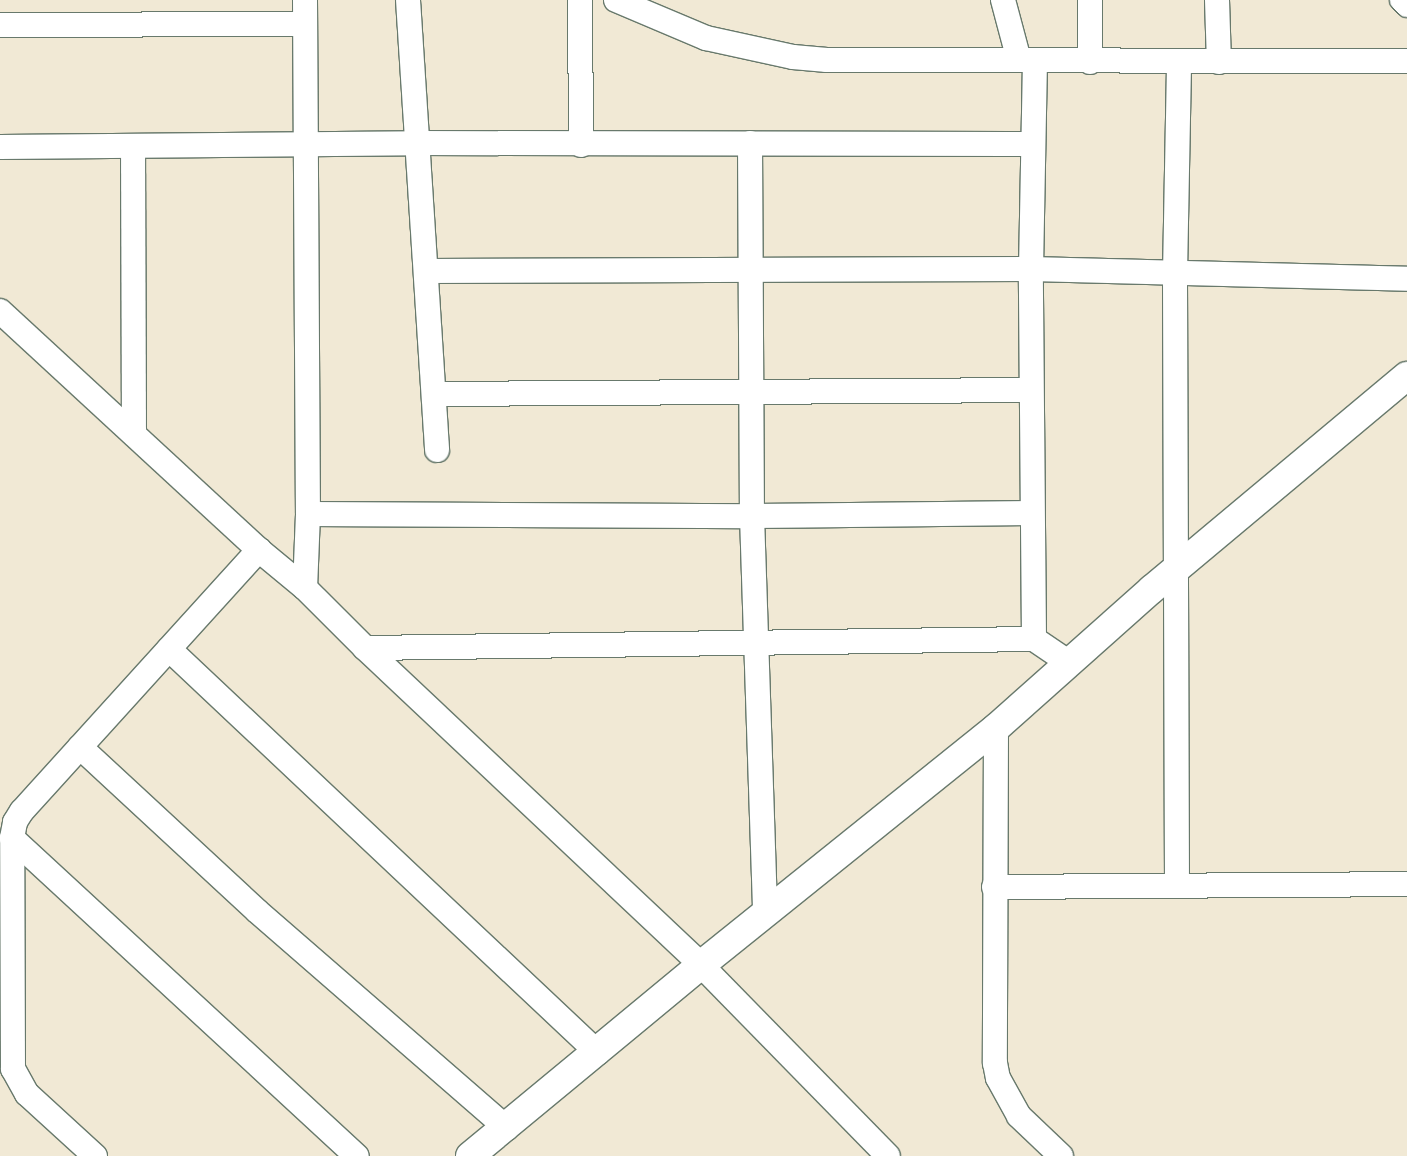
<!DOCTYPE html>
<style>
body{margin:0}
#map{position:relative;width:1407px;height:1156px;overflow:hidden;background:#f1e9d5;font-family:"Comic Neue",sans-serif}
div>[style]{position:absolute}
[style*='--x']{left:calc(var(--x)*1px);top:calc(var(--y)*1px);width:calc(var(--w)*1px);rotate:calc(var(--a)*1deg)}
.roads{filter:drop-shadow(1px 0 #68796c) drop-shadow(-1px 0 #68796c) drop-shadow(0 1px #68796c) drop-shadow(0 -1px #68796c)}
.minor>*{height:24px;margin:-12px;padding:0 12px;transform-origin:12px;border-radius:12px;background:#fff}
.tertiary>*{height:28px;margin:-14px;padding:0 14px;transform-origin:14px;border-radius:14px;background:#fff}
span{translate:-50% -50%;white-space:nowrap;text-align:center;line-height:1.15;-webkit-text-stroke:4px #f6f6f2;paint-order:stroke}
</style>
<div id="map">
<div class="roads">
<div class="minor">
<i style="--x:305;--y:0;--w:514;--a:89.67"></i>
<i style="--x:308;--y:514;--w:74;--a:92.3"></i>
<i style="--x:408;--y:0;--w:451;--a:86.3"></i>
<i style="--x:580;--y:0;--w:145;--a:89.6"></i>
<i style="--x:616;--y:0;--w:98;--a:22.9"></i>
<i style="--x:706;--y:38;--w:89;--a:12.3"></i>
<i style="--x:793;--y:57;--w:34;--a:5"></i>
<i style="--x:827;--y:60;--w:580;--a:0.1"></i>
<i style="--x:1003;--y:0;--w:62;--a:75.1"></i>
<i style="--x:1090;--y:0;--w:62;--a:90"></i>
<i style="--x:1217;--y:0;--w:62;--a:88.2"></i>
<i style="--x:1402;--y:0;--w:7;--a:45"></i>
<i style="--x:0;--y:25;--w:305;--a:-0.2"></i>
<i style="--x:750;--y:143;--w:373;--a:89.7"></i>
<i style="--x:752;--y:516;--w:396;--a:88.1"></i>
<i style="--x:133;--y:146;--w:288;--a:89.8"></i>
<i style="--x:0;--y:147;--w:418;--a:-0.5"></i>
<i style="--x:418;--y:143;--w:614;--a:0.09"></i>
<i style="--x:426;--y:271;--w:605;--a:-0.19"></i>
<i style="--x:1031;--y:269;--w:376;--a:1.5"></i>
<i style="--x:0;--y:311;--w:352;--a:42.7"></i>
<i style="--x:259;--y:550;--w:60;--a:39.6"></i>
<i style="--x:305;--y:588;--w:85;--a:45"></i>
<i style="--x:365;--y:648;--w:462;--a:43.3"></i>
<i style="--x:701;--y:965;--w:267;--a:45.6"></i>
<i style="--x:434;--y:394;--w:597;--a:-0.38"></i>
<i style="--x:308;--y:514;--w:444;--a:0.3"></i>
<i style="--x:752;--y:516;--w:280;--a:-0.6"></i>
<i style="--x:1034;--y:639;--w:370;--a:-90.5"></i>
<i style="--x:1031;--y:269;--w:208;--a:-88.9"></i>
<i style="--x:365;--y:648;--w:669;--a:-0.77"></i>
<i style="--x:1034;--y:639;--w:41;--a:34.1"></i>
<i style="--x:169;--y:649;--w:589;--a:43.28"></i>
<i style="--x:996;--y:728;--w:335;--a:90.2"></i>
<i style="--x:995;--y:1063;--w:15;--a:79"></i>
<i style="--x:998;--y:1078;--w:43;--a:61.1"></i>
<i style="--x:1019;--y:1116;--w:58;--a:43.6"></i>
<i style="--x:80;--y:747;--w:241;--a:42.8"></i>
<i style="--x:257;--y:911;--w:331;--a:41"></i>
<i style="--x:12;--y:838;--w:469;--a:42.7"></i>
<i style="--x:1177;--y:884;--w:610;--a:-90.19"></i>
<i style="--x:1175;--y:274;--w:212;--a:-88.9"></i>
<i style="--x:994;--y:887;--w:413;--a:-0.4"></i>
<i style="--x:95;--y:1156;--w:92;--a:-137.6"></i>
<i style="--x:27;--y:1094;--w:29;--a:-119"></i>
<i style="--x:13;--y:1069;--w:231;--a:-90.2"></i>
<i style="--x:12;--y:838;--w:16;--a:-79"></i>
<i style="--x:15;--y:822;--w:13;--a:-58"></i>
<i style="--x:22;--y:811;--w:353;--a:-47.8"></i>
</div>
<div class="tertiary">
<i style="--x:470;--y:1156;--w:300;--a:-39.6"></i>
<i style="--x:701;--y:965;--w:378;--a:-38.8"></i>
<i style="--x:996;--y:728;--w:209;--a:-41.7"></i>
<i style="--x:1152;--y:589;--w:332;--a:-39.9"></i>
</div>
</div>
</div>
